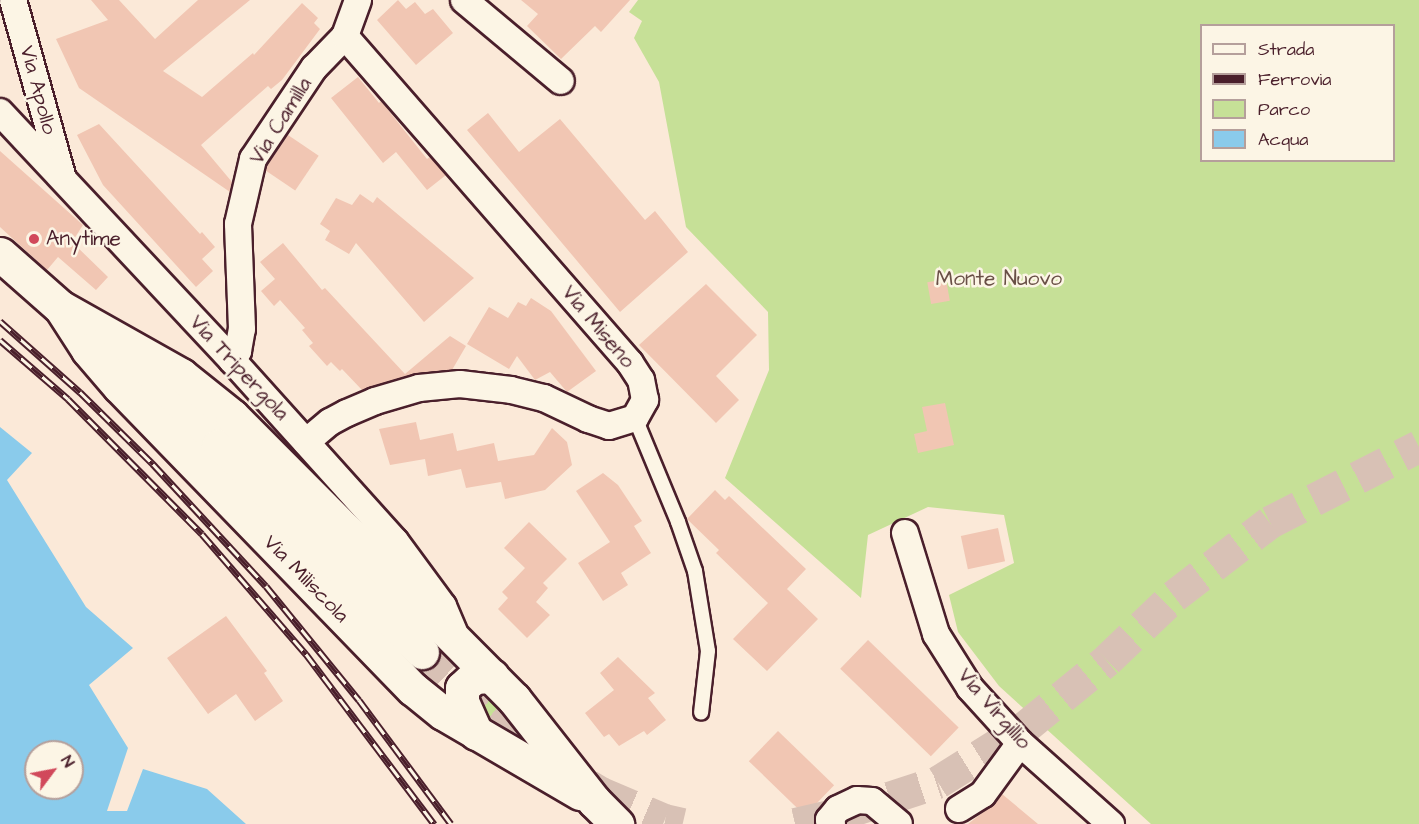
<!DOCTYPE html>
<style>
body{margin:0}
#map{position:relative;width:1419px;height:824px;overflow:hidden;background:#fbe9d8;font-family:"Architects Daughter",sans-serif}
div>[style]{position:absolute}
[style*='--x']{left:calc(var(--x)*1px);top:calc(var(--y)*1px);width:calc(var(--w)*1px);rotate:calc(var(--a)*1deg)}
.green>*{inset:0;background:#c6e097}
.water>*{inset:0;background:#8acbeb}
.building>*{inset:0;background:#f1c6b3;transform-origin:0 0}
.secondary-tunnel>*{height:33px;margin-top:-16.5px;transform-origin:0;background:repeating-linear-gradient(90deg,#d8c1b5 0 33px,transparent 0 49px)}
.roads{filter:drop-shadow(2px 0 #4a1f2b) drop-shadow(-2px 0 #4a1f2b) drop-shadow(0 2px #4a1f2b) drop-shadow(0 -2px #4a1f2b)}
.lane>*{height:14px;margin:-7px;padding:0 7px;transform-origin:7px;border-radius:7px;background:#fcf5e5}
.street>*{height:26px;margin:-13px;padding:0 13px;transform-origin:13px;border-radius:13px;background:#fcf5e5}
.secondary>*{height:33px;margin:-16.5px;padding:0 16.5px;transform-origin:16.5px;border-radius:16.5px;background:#fcf5e5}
.rail>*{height:7px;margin-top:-3.5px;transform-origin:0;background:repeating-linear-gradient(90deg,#fcf5e5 0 14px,#4a1f2b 0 28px);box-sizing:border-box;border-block:2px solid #4a1f2b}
.dots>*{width:16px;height:16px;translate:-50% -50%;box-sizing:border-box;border:3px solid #fcf5e5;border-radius:50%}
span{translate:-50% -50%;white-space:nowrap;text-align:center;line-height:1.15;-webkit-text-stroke:5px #fcf5e5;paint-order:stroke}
.street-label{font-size:21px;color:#4a1f2b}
.poi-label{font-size:21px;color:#4a1f2b}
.left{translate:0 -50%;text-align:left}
.park-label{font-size:21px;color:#694f46}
.legend{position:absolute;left:1200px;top:24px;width:195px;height:138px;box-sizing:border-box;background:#fcf5e5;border:2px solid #b59f9b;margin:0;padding:8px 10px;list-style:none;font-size:18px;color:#4a1f2b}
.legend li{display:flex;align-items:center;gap:12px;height:30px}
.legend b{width:30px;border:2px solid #b59f9b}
.north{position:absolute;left:24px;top:740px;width:60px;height:60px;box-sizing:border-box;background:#fcf5e5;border:2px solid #b59f9b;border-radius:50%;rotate:58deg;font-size:16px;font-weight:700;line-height:24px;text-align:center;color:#4a1f2b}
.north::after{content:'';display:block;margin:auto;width:21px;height:27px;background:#d1495b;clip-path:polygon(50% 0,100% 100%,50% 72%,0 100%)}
</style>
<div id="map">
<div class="green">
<i style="clip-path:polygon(evenodd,638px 0,1419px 0,1419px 824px,1151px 824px,999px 686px,958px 632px,949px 595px,1014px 563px,1004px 515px,928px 507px,868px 535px,861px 598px,725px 478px,769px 370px,768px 312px,686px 227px,659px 82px,634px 38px,642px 21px,629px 12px,638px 0,1202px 26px,1394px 26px,1394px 160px,1202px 160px,1202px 26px)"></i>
<i style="clip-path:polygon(483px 686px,527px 739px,520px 745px,488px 727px,472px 689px)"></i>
</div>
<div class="water">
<i style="clip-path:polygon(evenodd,0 427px,32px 453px,7px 480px,86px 607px,133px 648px,89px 685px,128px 748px,107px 811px,127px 811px,143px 769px,207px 789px,246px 824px,0 824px,0 427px,36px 752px,72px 752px,72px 788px,36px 788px,36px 752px)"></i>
</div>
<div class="building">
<i style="clip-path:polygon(91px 0,119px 0,155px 39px,198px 0,250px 0,163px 71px,202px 97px,253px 53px,254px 55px,302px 3px,318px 18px,314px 23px,320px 29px,282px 80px,271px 89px,268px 86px,201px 145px,232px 182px,230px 192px,79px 88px,56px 39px,108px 20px)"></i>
<i style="clip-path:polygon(398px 0,406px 9px,415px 2px,425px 14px,433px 9px,453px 33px,416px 65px,377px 20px)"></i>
<i style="clip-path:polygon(521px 0,630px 0,601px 32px,595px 26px,561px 59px,527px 26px,538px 14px)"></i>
<i style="clip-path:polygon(358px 77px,379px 103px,381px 101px,427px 159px,430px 157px,446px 175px,427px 190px,396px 152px,383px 163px,331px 98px)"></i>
<i style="clip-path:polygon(488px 113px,519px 152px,560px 119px,645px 220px,655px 211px,688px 252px,620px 312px,467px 130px)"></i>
<i style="clip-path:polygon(99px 124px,200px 234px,202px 232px,215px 247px,202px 259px,213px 271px,196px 287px,103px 185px,77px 135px)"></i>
<i style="left:288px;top:135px;width:37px;height:42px;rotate:34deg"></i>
<i style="clip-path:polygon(0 151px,83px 225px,72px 242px,108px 277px,96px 290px,58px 257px,47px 270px,0 227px)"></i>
<i style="clip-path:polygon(360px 194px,373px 203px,377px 197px,474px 278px,424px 322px,356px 243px,349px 254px,325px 240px,330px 231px,320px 224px,336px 198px,352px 205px)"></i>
<i style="clip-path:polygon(283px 243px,322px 290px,325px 288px,405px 374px,450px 336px,466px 346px,452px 370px,415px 374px,362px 390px,342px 369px,340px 371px,331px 362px,327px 366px,309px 346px,313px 343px,302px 330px,305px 328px,280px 300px,274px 306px,261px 291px,275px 279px,260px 262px)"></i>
<i style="left:946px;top:279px;width:22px;height:19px;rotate:80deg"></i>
<i style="clip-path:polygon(706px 284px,757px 335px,716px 376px,739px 400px,716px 423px,639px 345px)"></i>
<i style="clip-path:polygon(531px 298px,551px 311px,596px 371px,567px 392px,550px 372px,535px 380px,517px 356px,509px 369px,467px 344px,489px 307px,508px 318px,518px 302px,526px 306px)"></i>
<i style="clip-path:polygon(945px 403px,954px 445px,918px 453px,914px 434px,927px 431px,922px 407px)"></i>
<i style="clip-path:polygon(416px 422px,420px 440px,453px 433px,457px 451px,494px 443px,498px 461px,534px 455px,552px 428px,567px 442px,572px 465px,545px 490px,505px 499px,501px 482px,466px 488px,461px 469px,428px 476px,425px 459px,390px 465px,379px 429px)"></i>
<i style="clip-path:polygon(603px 473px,618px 485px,642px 521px,634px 526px,651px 553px,621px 573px,628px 585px,603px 601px,578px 563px,610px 542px,576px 491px)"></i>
<i style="clip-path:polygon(715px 490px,725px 500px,729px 496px,806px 569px,787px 589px,818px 619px,767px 671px,733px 639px,768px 603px,716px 553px,719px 550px,687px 519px)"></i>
<i style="clip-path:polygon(529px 522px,567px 559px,543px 583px,548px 588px,536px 602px,550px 615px,527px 638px,498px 609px,508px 598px,502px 592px,525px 568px,504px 548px)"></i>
<i style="left:998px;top:528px;width:34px;height:38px;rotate:78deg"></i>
<i style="clip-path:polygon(226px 616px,267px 671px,264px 673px,283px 701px,255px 721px,236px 694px,208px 714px,167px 658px)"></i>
<i style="left:868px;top:640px;width:126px;height:40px;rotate:44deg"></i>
<i style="clip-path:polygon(618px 657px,655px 693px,648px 698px,666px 720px,647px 735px,644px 731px,619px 746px,609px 734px,604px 737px,585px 713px,614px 690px,600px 673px)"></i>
<i style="left:778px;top:731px;width:78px;height:42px;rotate:44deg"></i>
<i style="clip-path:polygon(1002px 794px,1038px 824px,968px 824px,991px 806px)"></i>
</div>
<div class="secondary-tunnel">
<i style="--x:422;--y:652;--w:93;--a:43.3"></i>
<i style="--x:490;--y:716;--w:71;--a:38.2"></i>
<i style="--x:546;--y:760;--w:64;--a:31"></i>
<i style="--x:601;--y:793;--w:69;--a:22.9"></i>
<i style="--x:665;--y:820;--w:18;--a:13"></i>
<i style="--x:795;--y:824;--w:49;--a:-12.9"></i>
<i style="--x:843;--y:813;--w:100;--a:-18.1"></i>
<i style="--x:938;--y:782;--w:102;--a:-32.1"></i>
<i style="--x:1024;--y:728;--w:107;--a:-39.3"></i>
<i style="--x:1107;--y:660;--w:93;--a:-43.7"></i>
<i style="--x:1174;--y:596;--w:121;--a:-37.6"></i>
<i style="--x:1270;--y:522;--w:167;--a:-27"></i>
</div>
<div class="roads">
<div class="lane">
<i style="--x:635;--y:418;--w:113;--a:67.5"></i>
<i style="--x:678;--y:522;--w:52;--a:70.9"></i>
<i style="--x:695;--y:571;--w:81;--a:80.8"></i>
<i style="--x:708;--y:651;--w:62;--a:96.4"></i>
</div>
<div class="street">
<i style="--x:13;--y:0;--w:183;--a:74.4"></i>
<i style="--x:464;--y:0;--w:126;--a:39.9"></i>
<i style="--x:0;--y:112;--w:340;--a:46.9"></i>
<i style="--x:232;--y:360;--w:244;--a:48"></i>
<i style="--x:395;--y:541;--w:81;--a:53.6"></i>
<i style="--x:443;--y:606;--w:28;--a:67"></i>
<i style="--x:232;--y:360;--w:11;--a:-56"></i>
<i style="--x:238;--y:351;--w:22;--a:-80"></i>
<i style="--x:242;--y:329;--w:105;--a:-92.2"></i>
<i style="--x:238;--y:224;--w:67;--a:-77"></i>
<i style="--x:253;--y:159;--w:110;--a:-56.2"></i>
<i style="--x:314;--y:68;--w:45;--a:-45.9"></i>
<i style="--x:306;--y:442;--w:31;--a:-40"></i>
<i style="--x:330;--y:422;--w:19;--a:-28"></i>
<i style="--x:347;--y:413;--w:30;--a:-23"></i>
<i style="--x:375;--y:401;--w:46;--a:-16.5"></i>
<i style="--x:419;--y:388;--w:41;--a:-5.6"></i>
<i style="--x:460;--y:384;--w:51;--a:6.7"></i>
<i style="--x:511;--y:390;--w:34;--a:14"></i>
<i style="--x:544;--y:398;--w:49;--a:25.5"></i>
<i style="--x:588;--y:419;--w:22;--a:18"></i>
<i style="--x:609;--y:426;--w:27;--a:-17"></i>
<i style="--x:635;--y:418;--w:21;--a:-61"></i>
<i style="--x:645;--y:400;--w:20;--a:-101"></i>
<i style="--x:641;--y:380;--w:20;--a:-123"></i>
<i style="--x:630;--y:363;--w:434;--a:-131.1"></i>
<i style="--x:345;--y:36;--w:38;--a:-70"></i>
<i style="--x:905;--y:533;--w:106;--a:72.9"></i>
<i style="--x:936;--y:634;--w:64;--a:57.8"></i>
<i style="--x:970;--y:688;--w:74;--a:47.7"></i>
<i style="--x:1020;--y:743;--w:122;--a:41.7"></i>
<i style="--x:959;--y:809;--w:28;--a:-32"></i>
<i style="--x:983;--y:794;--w:63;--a:-54"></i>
<i style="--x:832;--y:824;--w:5;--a:-127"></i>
<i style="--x:829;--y:820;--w:14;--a:-51"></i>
<i style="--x:838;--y:809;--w:21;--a:-25"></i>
<i style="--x:857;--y:800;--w:15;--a:4"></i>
<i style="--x:872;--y:801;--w:35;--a:40"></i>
</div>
<div class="secondary">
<i style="--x:0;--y:254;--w:290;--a:41.4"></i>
<i style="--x:218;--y:446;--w:290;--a:45.3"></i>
<i style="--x:60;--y:307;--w:139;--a:29.3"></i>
<i style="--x:181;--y:375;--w:65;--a:38.8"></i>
<i style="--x:232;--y:416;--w:400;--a:45.1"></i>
<i style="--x:514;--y:699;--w:130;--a:51.9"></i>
<i style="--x:594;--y:801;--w:33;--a:45"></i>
<i style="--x:63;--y:311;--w:46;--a:57.3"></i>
<i style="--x:88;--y:350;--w:48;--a:49.3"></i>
<i style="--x:119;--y:386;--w:422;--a:45.9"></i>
<i style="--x:413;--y:689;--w:38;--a:39"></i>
<i style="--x:443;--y:713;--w:159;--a:30.3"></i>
<i style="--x:476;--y:733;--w:34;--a:-114"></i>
<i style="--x:462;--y:702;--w:14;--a:-90"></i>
<i style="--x:462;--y:688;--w:16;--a:-43"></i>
<i style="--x:474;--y:677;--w:18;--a:-3"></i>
</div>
</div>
<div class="rail">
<i style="--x:0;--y:321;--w:107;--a:41.6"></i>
<i style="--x:80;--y:392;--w:103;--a:44.6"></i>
<i style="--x:153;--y:464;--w:166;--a:47.2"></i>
<i style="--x:266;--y:586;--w:147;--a:50.8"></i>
<i style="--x:359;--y:700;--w:154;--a:53.4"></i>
<i style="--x:0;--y:340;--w:90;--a:40.9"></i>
<i style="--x:68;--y:399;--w:190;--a:45.2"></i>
<i style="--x:202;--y:534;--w:159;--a:49.1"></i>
<i style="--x:306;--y:654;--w:213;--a:53"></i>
</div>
<div class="dots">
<i style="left:34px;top:239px;background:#d1495b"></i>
</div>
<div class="street-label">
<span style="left:38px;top:90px;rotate:75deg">Via Apollo</span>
<span style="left:281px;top:121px;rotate:-58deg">Via Camilla</span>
<span style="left:598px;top:327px;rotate:50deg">Via Miseno</span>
<span style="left:239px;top:368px;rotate:47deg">Via Tripergola</span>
<span style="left:306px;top:579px;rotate:46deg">Via Miliscola</span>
<span style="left:994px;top:709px;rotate:49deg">Via Virgillio</span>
</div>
<div class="poi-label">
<span class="left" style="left:46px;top:239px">Anytime</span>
</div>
<div class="park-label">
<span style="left:999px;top:279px">Monte Nuovo</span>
</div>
<ul class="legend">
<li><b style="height:8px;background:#fcf5e5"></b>Strada</li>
<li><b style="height:8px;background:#4a1f2b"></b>Ferrovia</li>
<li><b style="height:16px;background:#c6e097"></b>Parco</li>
<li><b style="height:16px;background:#8acbeb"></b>Acqua</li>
</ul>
<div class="north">N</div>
</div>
